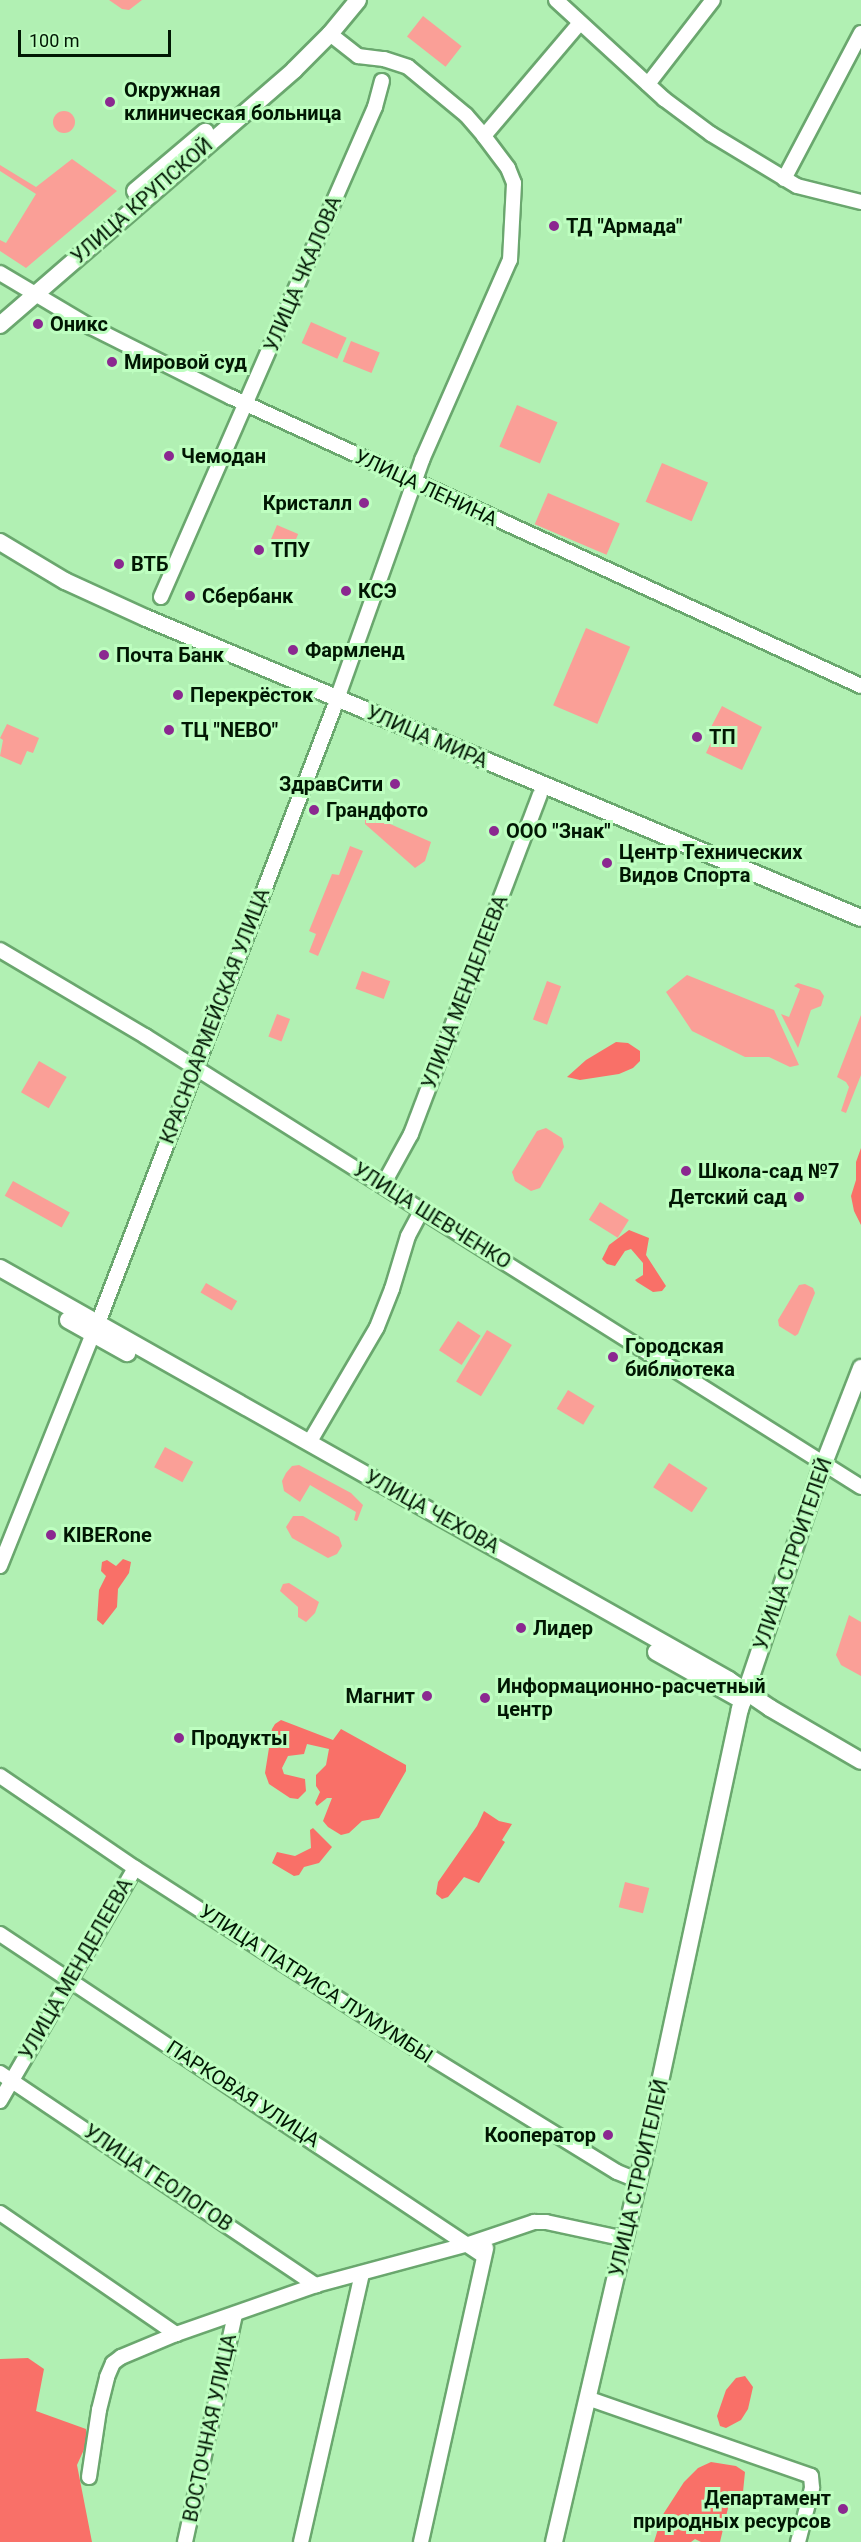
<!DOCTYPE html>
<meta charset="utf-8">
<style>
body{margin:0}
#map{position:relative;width:861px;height:2542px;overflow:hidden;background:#b1f0b3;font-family:Roboto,sans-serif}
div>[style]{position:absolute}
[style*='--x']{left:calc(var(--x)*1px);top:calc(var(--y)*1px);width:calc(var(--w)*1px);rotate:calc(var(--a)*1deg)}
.green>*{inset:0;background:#fa9f97;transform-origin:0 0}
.round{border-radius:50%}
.forest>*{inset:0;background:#f97068}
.roads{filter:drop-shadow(2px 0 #6aa76e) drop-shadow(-2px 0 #6aa76e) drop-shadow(0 2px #6aa76e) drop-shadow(0 -2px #6aa76e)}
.minor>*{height:14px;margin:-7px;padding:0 7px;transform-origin:7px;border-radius:7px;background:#fff}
.major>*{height:16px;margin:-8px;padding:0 8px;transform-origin:8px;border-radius:8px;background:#fff}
.dots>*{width:16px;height:16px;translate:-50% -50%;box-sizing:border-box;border:3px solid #befec0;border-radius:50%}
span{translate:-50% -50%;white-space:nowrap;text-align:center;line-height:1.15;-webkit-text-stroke:6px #befec0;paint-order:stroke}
.poi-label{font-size:20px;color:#011703;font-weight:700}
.left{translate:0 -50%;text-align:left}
.right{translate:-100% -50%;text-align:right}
.street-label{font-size:20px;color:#011703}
.scale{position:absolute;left:18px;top:30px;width:153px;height:27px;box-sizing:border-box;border:3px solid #011703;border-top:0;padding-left:8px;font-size:18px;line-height:21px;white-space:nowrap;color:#011703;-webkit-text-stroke:4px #befec0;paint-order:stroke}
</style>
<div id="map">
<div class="green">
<i style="clip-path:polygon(109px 0,142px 0,129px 10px,122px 9px)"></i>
<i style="left:423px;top:16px;width:49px;height:26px;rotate:38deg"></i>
<i class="round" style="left:53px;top:111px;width:22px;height:22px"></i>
<i style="clip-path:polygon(72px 159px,117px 191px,26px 268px,0 251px,0 240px,6px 243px,36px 194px,0 171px,0 165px,36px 187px)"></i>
<i style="left:311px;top:322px;width:39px;height:23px;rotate:24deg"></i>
<i style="left:351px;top:341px;width:31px;height:22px;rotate:22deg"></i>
<i style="left:517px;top:405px;width:44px;height:45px;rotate:23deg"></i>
<i style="left:662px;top:463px;width:50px;height:42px;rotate:23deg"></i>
<i style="left:548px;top:493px;width:78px;height:34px;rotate:23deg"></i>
<i style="left:277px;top:525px;width:23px;height:17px;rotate:23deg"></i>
<i style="left:586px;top:628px;width:48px;height:84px;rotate:23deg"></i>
<i style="clip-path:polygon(722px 706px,762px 727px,742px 770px,706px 753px,715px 734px,709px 731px)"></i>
<i style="clip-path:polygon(7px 724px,39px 738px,33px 753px,27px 751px,21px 765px,0 756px,3px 740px,0 738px)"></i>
<i style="clip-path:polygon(372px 816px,431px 842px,425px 861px,415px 868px,365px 824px,365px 819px)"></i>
<i style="clip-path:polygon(350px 846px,363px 851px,318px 956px,309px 952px,316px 934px,309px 931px,332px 874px,339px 875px)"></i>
<i style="left:362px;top:971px;width:30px;height:19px;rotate:20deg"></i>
<i style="clip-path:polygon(687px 975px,774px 1010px,799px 1065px,790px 1067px,769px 1057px,745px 1057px,692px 1031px,666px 992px)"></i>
<i style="left:547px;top:981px;width:15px;height:41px;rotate:20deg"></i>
<i style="clip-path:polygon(798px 983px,820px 990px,824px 996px,821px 1006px,811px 1010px,798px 1048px,781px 1014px,789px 1017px,800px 989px,794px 986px)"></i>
<i style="left:277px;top:1014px;width:14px;height:24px;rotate:21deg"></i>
<i style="clip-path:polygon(861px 1015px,861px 1075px,846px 1113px,841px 1111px,849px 1087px,846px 1082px,837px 1077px)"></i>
<i style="left:39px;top:1061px;width:32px;height:36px;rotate:30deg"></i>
<i style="clip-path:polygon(546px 1128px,562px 1138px,564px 1147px,540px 1188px,531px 1191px,515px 1181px,512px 1172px,537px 1131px)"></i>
<i style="left:13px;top:1181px;width:65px;height:17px;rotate:29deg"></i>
<i style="left:600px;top:1202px;width:34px;height:21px;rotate:32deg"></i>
<i style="left:206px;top:1283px;width:36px;height:11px;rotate:30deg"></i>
<i style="clip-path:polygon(805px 1284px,813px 1288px,815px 1293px,798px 1334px,795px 1336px,779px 1326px,778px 1320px,799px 1285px)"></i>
<i style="left:458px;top:1321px;width:27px;height:35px;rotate:33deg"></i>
<i style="left:487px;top:1330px;width:29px;height:60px;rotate:31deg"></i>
<i style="left:568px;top:1390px;width:31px;height:22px;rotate:31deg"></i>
<i style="left:165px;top:1447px;width:32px;height:23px;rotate:28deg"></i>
<i style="left:669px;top:1463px;width:46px;height:29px;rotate:33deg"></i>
<i style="clip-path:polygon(299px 1465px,351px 1493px,363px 1505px,357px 1521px,354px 1520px,356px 1512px,310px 1485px,300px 1502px,284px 1491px,282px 1481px,286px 1473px,292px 1466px)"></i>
<i style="clip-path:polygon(293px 1516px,303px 1516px,339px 1537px,342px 1546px,337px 1554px,328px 1558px,292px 1538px,286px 1527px)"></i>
<i style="clip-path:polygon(289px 1583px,319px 1602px,315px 1613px,306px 1622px,298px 1617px,298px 1607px,280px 1591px,283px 1584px)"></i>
<i style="clip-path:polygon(849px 1615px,861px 1622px,861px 1676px,841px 1665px,836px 1655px)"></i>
<i style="left:625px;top:1882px;width:25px;height:26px;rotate:14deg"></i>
</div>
<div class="forest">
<i style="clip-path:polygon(616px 1042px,628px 1043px,640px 1051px,640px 1061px,633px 1068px,619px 1074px,580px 1080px,567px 1077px,586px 1060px)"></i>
<i style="clip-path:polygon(861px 1148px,861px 1225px,854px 1211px,851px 1196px,856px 1180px,856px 1162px)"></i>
<i style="clip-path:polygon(629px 1230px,649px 1238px,646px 1255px,666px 1286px,662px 1291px,653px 1292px,637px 1282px,635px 1280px,643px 1275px,643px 1263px,631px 1249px,625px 1251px,615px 1266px,607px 1264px,602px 1259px,609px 1245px)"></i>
<i style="clip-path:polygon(123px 1559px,131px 1562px,129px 1573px,118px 1589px,117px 1607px,103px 1625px,97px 1620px,99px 1590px,106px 1576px,101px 1571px,102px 1562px,107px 1560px,116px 1566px)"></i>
<i style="clip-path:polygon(281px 1720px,333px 1740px,341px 1729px,406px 1765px,406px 1771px,379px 1818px,362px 1821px,349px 1833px,341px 1835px,328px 1827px,323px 1821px,332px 1798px,327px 1798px,317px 1806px,315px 1803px,320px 1792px,316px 1786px,316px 1775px,326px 1765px,329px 1749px,307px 1744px,304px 1754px,288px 1756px,282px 1768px,284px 1774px,305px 1779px,306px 1791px,298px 1799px,290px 1798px,269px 1784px,265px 1773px,272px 1729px,275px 1724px)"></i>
<i style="clip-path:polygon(484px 1811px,499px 1821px,512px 1824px,502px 1840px,505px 1842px,479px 1883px,464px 1877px,448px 1897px,442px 1899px,436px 1894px,438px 1882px,477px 1826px)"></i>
<i style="clip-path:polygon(313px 1828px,332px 1847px,319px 1863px,304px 1867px,299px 1875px,294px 1876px,272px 1863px,277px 1852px,295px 1856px,311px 1848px,310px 1830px)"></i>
<i style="clip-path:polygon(28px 2358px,44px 2369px,36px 2411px,86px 2429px,86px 2445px,77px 2465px,92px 2542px,0 2542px,0 2359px)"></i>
<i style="clip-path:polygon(745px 2376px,753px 2387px,748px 2409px,741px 2420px,726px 2428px,720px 2426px,717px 2416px,726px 2390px,736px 2378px)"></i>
<i style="clip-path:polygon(711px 2462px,736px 2466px,745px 2472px,743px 2492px,735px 2503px,729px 2504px,720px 2542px,701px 2542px,695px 2539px,691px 2542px,654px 2542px,662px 2516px,684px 2482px,698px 2468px)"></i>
</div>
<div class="roads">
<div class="minor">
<i style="--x:556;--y:0;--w:147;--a:42.5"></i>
<i style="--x:664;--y:99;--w:59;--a:36.7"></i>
<i style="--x:711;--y:134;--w:100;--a:31.2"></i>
<i style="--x:797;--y:186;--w:66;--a:14"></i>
<i style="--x:330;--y:34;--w:36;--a:38"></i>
<i style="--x:358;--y:56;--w:26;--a:7"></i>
<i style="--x:384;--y:59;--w:25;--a:18"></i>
<i style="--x:408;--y:67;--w:75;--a:39.6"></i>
<i style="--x:466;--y:115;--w:28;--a:49"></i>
<i style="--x:648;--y:84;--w:106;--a:-52.3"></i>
<i style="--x:784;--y:179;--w:165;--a:-62.2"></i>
<i style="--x:0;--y:273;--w:106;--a:30.7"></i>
<i style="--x:91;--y:327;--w:157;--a:26.6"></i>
<i style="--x:231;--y:397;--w:693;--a:24.64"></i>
<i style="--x:161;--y:597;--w:535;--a:-66.41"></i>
<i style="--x:375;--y:107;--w:27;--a:-75"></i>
<i style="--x:337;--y:699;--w:254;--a:-70.4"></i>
<i style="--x:422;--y:460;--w:219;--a:-66.3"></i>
<i style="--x:510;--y:260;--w:77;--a:-87"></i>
<i style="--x:514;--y:183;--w:16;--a:-112"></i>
<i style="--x:508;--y:168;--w:40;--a:-127"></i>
<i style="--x:484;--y:136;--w:148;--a:-49.7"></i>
<i style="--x:0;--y:950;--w:169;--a:30.7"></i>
<i style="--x:145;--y:1036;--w:846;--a:32.21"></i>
<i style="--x:383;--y:1185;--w:58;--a:-61.2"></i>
<i style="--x:411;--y:1134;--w:363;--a:-69.2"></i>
<i style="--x:98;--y:1323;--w:659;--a:-69.01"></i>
<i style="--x:309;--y:1443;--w:134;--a:-59.6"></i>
<i style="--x:377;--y:1327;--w:41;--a:-68.5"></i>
<i style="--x:392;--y:1289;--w:55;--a:-73.2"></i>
<i style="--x:408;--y:1236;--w:30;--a:-62"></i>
<i style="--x:0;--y:1566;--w:250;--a:-68.2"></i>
<i style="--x:0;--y:1776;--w:163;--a:34.3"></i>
<i style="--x:135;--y:1868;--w:310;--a:32.8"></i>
<i style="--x:396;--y:2036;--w:259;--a:31.6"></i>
<i style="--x:617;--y:2172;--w:24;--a:22"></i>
<i style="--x:0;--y:1934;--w:581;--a:33.64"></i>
<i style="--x:0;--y:2073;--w:381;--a:33.9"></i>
<i style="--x:0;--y:2101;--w:269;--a:-59.9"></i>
<i style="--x:0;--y:2213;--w:214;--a:34.5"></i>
<i style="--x:587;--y:2398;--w:237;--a:19.2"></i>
<i style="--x:811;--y:2476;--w:12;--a:85"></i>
<i style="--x:812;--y:2488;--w:56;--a:104.5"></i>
<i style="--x:89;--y:2477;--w:68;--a:-81.5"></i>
<i style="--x:99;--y:2410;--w:34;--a:-76"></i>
<i style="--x:107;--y:2377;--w:15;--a:-67"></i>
<i style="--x:113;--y:2363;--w:10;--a:-37"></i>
<i style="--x:121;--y:2357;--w:60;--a:-22.7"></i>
<i style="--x:176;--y:2334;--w:148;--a:-19.3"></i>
<i style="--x:316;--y:2285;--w:158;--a:-15"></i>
<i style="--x:469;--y:2244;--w:69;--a:-18.7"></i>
<i style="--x:534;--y:2222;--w:12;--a:0"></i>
<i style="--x:546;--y:2222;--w:81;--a:12.1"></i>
<i style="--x:185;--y:2542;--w:233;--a:-77.6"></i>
<i style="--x:301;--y:2542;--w:275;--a:-77.2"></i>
<i style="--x:421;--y:2542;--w:301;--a:-77.5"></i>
</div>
<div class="major">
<i style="--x:135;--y:191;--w:92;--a:-40.1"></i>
<i style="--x:0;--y:325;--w:389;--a:-40.9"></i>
<i style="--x:294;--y:70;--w:51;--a:-45"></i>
<i style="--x:330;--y:34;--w:44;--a:-50.5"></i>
<i style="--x:0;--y:542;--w:76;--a:31"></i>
<i style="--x:65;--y:581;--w:89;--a:24.6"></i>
<i style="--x:146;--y:618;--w:775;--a:22.76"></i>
<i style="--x:0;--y:1268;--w:837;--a:29.47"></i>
<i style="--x:729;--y:1680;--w:50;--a:34.3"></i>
<i style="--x:770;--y:1708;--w:105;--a:30.2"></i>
<i style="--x:68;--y:1320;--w:68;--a:29.2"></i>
<i style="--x:656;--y:1652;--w:100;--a:29.4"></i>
<i style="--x:554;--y:2542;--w:391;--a:-76.9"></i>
<i style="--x:643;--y:2161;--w:462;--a:-77.9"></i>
<i style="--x:740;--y:1709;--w:246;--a:-71.3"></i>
<i style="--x:819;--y:1476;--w:116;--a:-68.7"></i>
</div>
</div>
<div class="dots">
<i style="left:110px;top:102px;background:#8b2890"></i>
<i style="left:554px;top:226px;background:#8b2890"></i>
<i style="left:38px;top:324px;background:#8b2890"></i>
<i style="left:112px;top:362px;background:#8b2890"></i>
<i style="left:169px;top:456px;background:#8b2890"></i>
<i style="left:364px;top:503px;background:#8b2890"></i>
<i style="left:259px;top:550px;background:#8b2890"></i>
<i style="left:119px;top:564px;background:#8b2890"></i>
<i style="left:346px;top:591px;background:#8b2890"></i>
<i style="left:190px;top:596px;background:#8b2890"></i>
<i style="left:293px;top:650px;background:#8b2890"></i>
<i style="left:104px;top:655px;background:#8b2890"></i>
<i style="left:178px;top:695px;background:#8b2890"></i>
<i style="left:169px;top:730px;background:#8b2890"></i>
<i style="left:697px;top:737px;background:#8b2890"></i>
<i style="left:395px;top:784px;background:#8b2890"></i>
<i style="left:314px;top:810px;background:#8b2890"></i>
<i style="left:494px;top:831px;background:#8b2890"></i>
<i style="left:607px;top:863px;background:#8b2890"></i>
<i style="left:686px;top:1171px;background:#8b2890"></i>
<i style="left:799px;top:1197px;background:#8b2890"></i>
<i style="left:613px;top:1357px;background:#8b2890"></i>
<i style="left:51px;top:1535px;background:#8b2890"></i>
<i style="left:521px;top:1628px;background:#8b2890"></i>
<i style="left:427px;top:1696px;background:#8b2890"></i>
<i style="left:485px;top:1698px;background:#8b2890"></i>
<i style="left:179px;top:1738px;background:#8b2890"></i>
<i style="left:608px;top:2135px;background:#8b2890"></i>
<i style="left:843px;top:2509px;background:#8b2890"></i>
</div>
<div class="poi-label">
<span class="left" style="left:124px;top:102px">Окружная<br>клиническая больница</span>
<span class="left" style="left:566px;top:226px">ТД "Армада"</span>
<span class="left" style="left:50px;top:324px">Оникс</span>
<span class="left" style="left:124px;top:362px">Мировой суд</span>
<span class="left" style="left:181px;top:456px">Чемодан</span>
<span class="right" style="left:352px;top:503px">Кристалл</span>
<span class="left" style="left:271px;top:550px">ТПУ</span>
<span class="left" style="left:131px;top:564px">ВТБ</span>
<span class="left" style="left:358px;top:591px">КСЭ</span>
<span class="left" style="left:202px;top:596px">Сбербанк</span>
<span class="left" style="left:305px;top:650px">Фармленд</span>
<span class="left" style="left:116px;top:655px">Почта Банк</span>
<span class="left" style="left:190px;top:695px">Перекрёсток</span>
<span class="left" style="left:181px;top:730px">ТЦ "NEBO"</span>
<span class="left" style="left:709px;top:737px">ТП</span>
<span class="right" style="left:383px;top:784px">ЗдравСити</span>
<span class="left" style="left:326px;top:810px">Грандфото</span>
<span class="left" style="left:506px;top:831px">ООО "Знак"</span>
<span class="left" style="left:619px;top:864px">Центр Технических<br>Видов Спорта</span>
<span class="left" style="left:698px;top:1171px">Школа-сад №7</span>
<span class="right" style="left:787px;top:1197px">Детский сад</span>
<span class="left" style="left:625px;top:1358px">Городская<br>библиотека</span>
<span class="left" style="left:63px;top:1535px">KIBERone</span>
<span class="left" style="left:533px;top:1628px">Лидер</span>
<span class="left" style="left:497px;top:1698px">Информационно-расчетный<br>центр</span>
<span class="right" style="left:415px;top:1696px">Магнит</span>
<span class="left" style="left:191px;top:1738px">Продукты</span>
<span class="right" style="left:596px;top:2135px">Кооператор</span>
<span class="right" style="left:831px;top:2510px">Департамент<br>природных ресурсов</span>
</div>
<div class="street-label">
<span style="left:142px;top:201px;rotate:-41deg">УЛИЦА КРУПСКОЙ</span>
<span style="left:303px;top:274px;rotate:-67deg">УЛИЦА ЧКАЛОВА</span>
<span style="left:426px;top:488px;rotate:25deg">УЛИЦА ЛЕНИНА</span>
<span style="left:427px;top:737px;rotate:23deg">УЛИЦА МИРА</span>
<span style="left:465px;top:992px;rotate:-69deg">УЛИЦА МЕНДЕЛЕЕВА</span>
<span style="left:215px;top:1016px;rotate:-69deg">КРАСНОАРМЕЙСКАЯ УЛИЦА</span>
<span style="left:432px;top:1216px;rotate:32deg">УЛИЦА ШЕВЧЕНКО</span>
<span style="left:432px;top:1512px;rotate:29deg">УЛИЦА ЧЕХОВА</span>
<span style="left:793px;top:1554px;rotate:-71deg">УЛИЦА СТРОИТЕЛЕЙ</span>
<span style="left:76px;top:1969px;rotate:-60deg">УЛИЦА МЕНДЕЛЕЕВА</span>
<span style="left:316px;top:1984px;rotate:33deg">УЛИЦА ПАТРИСА ЛУМУМБЫ</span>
<span style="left:243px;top:2094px;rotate:33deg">ПАРКОВАЯ УЛИЦА</span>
<span style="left:158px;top:2178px;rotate:34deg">УЛИЦА ГЕОЛОГОВ</span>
<span style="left:639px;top:2178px;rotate:-77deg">УЛИЦА СТРОИТЕЛЕЙ</span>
<span style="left:210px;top:2428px;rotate:-78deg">ВОСТОЧНАЯ УЛИЦА</span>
</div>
<div class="scale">100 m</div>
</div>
